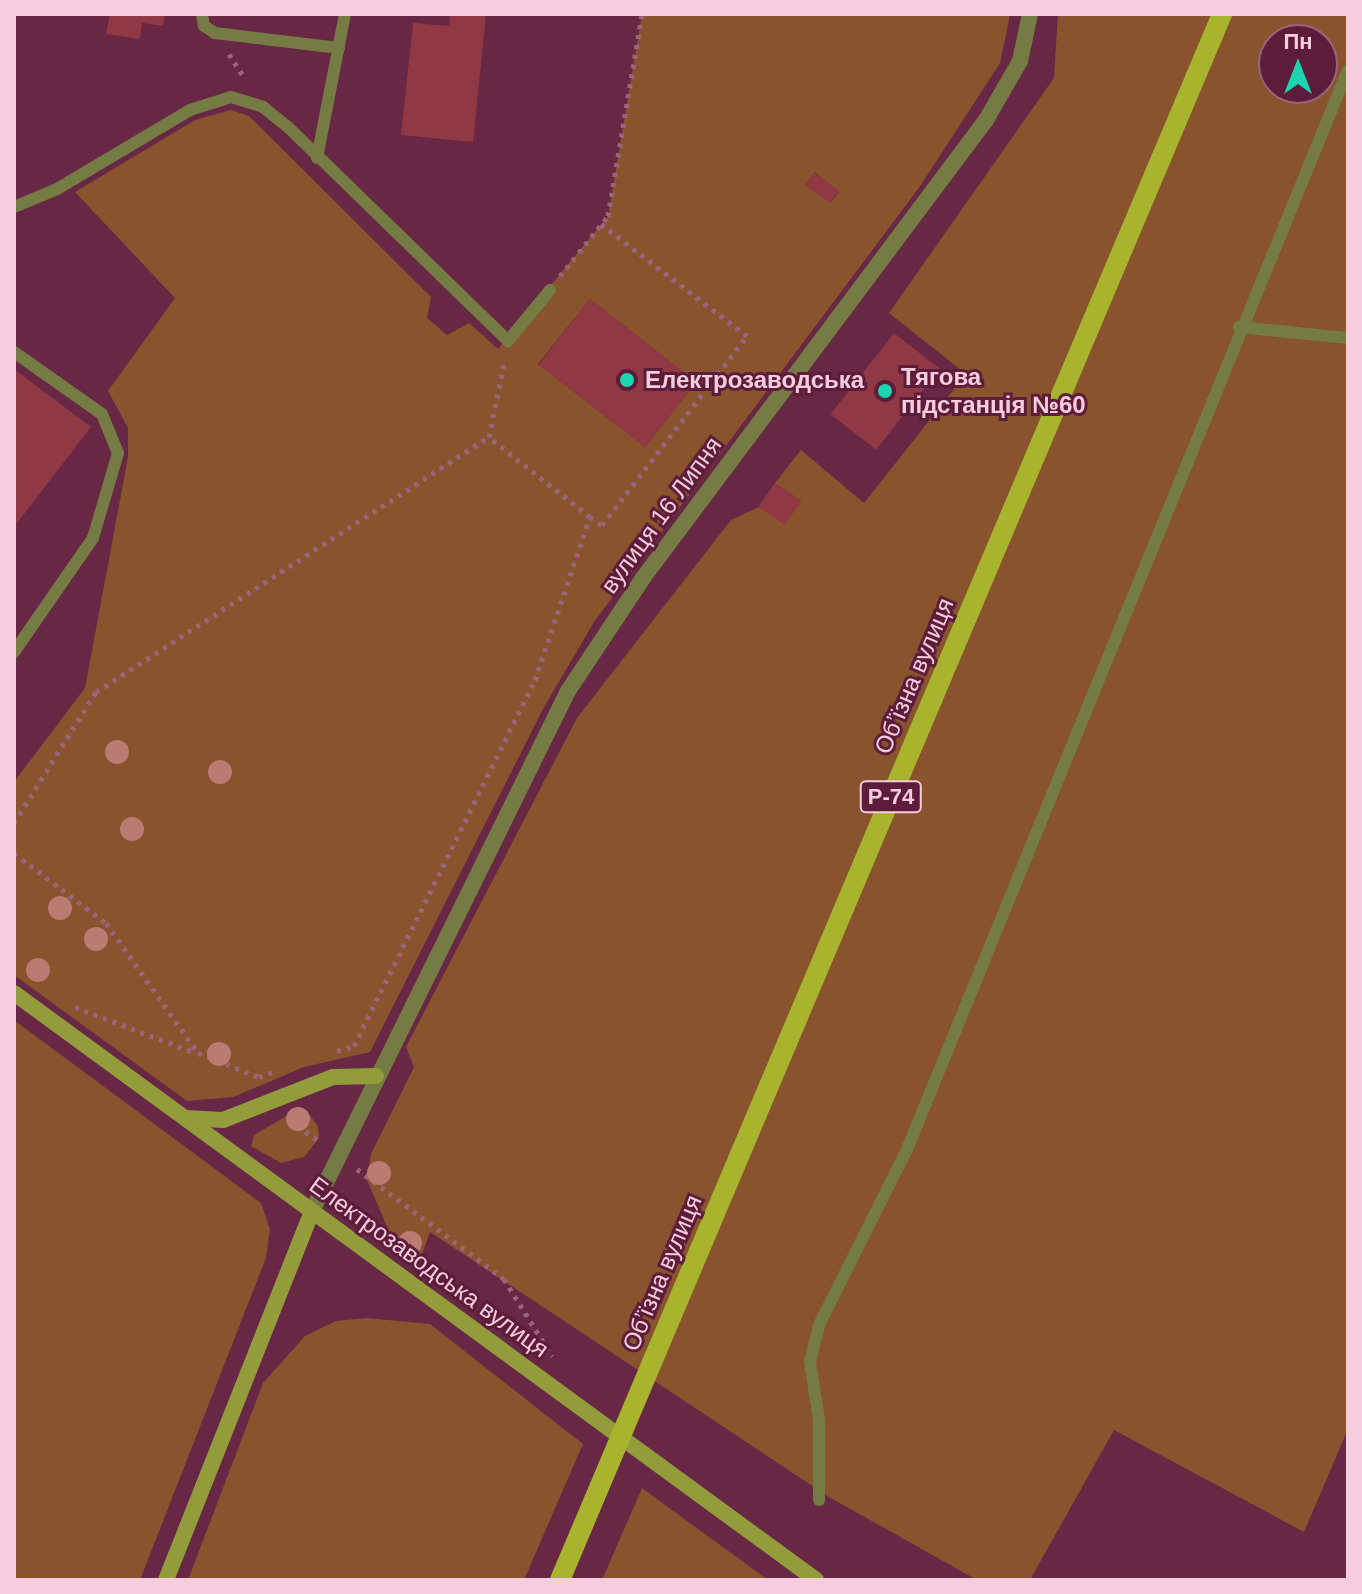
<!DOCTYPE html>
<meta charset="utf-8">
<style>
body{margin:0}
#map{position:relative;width:1362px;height:1594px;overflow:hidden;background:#682745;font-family:Helvetica,sans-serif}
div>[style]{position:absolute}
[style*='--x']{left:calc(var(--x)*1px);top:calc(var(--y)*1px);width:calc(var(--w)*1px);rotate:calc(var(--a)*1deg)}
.green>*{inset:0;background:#89532d}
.building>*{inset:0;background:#903945;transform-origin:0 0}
.path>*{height:5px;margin-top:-2.5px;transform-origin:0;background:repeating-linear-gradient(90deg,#9c647c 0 4px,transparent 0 10px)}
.service>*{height:12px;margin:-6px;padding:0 6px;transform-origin:6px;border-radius:6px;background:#757c43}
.tertiary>*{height:16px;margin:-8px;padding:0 8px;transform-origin:8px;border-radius:8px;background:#757c43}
.secondary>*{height:16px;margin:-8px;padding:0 8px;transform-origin:8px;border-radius:8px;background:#929c3b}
.primary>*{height:20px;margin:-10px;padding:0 10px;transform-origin:10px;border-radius:10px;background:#a8b42d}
.trees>*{width:24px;height:24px;margin:-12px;border-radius:50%;background:#ba7b73}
.dots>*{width:22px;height:22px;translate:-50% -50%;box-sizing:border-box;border:4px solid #5c1c3a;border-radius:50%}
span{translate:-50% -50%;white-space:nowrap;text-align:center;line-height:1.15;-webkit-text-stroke:6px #5c1c3a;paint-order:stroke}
.shield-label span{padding:2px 6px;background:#5c1c3a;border:2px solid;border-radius:6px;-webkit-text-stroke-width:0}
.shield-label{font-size:22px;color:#f6cddc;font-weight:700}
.poi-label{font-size:24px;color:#f6cddc;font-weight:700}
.left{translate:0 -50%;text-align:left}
.street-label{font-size:24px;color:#f6cddc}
.frame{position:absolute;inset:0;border:16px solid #f6cddc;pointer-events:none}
.north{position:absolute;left:1258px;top:24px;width:80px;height:80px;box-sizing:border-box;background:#5c1c3a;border:2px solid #9a637b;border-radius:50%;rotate:0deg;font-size:22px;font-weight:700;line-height:32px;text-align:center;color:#f6cddc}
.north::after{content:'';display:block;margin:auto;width:28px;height:36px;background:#1bd5b1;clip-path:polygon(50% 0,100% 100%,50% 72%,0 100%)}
</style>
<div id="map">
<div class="green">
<i style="clip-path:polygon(evenodd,642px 14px,1009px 14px,1009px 20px,1000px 63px,921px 185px,594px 622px,543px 709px,370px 1052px,304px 1067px,233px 1097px,187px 1101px,14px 975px,14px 782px,85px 688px,128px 457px,128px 428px,108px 391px,175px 298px,75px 192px,195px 120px,231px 110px,249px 116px,431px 297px,427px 318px,447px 335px,469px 323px,498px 349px,608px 216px,642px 14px,815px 172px,839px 192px,830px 203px,805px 184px,815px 172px,642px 14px,590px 299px,696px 382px,645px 447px,538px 364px,590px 299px)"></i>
<i style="clip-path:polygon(evenodd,1058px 14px,1348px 14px,1348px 1429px,1304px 1532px,1114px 1430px,1030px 1580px,977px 1580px,829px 1497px,430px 1232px,421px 1257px,411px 1259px,397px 1250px,367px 1180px,371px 1154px,414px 1067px,406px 1047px,577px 718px,731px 520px,759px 507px,785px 524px,801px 501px,775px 483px,801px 450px,864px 503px,966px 374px,889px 313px,1054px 78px,1058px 14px,1274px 40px,1322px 40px,1322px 88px,1274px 88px,1274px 40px)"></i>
<i style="clip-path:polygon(14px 1020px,261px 1203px,270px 1229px,266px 1258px,140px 1580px,14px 1580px)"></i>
<i style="clip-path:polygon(297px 1110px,308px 1113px,318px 1126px,319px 1138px,304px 1157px,281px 1163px,251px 1146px,254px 1135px)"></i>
<i style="clip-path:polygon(367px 1318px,430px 1324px,583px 1444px,524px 1580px,188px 1580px,263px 1383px,305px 1336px,336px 1321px)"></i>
<i style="clip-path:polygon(642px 1488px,768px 1580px,602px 1580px)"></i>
</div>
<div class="building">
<i style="clip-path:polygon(110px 14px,165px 14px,163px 26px,142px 23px,140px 39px,106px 34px)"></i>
<i style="clip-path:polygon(450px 14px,486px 14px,473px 142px,401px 135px,413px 23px,449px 26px)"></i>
<i style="left:814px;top:172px;width:31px;height:15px;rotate:37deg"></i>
<i style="left:590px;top:299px;width:135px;height:83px;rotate:38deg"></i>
<i style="left:894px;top:333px;width:58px;height:103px;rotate:38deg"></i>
<i style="clip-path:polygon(14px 369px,91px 427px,14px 527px)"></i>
<i style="left:775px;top:483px;width:32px;height:29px;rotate:35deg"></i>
</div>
<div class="path">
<i style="--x:229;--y:54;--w:30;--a:57"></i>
<i style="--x:560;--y:276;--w:77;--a:-51.3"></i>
<i style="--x:608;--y:216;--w:205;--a:-80.4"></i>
<i style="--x:590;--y:517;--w:14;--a:34"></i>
<i style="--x:602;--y:525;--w:238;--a:-52.5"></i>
<i style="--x:747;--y:336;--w:184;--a:-142.5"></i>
<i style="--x:14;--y:823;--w:155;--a:-58"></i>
<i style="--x:96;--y:692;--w:468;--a:-33"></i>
<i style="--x:489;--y:437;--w:80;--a:-78.4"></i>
<i style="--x:14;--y:853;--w:116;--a:37.3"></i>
<i style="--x:106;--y:923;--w:159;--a:54.7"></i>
<i style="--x:198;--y:1053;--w:66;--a:21.5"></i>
<i style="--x:259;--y:1077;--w:20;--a:-20"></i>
<i style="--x:75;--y:1007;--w:129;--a:20.8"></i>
<i style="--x:337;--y:1051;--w:18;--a:-16"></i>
<i style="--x:354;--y:1046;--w:408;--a:-63.7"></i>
<i style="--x:535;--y:680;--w:172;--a:-71.4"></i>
<i style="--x:590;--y:517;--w:129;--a:-141.6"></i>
<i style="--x:289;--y:1120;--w:38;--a:35"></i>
<i style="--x:357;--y:1169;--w:184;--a:36.8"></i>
<i style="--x:504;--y:1279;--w:91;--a:58.1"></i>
</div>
<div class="service">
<i style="--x:202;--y:14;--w:12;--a:81"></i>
<i style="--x:204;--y:26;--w:13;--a:32"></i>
<i style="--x:215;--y:33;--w:125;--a:6.9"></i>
<i style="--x:317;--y:158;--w:147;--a:-79"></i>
<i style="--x:14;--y:207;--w:47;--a:-22.7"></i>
<i style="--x:57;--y:189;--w:155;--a:-30.7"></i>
<i style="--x:190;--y:110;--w:43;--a:-17.6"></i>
<i style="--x:231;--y:97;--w:34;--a:17"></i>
<i style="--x:263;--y:107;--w:32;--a:39"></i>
<i style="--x:288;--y:127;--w:307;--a:44.2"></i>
<i style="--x:508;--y:341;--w:66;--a:-50.5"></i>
<i style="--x:1239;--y:327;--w:110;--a:5.8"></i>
<i style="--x:14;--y:352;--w:108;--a:35.2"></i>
<i style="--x:102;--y:414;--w:42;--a:67.7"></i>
<i style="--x:118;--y:453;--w:89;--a:106.4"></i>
<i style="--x:93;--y:538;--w:139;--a:124.7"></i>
<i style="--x:819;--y:1500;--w:81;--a:-90"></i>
<i style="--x:819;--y:1419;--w:58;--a:-99"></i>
<i style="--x:810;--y:1362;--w:38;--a:-76"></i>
<i style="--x:819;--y:1325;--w:199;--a:-63.4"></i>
<i style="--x:908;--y:1147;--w:1163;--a:-67.78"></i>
</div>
<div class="tertiary">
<i style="--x:312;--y:1211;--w:580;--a:-63.79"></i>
<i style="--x:568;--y:691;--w:136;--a:-56.4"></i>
<i style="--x:643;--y:578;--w:572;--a:-53.17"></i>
<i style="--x:986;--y:120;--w:68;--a:-60"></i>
<i style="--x:1020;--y:61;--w:48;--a:-78"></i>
</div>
<div class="secondary">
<i style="--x:14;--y:993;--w:994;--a:36.2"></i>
<i style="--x:186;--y:1118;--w:37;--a:3"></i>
<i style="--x:223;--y:1120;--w:118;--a:-21.4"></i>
<i style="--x:333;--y:1077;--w:43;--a:-1.3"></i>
<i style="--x:166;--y:1580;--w:397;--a:-68.4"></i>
</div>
<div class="primary">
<i style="--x:560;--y:1580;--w:1700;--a:-67.08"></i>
</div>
<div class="trees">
<i style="left:117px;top:752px"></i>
<i style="left:220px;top:772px"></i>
<i style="left:132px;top:829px"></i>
<i style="left:60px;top:908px"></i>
<i style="left:96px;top:939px"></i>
<i style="left:38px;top:970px"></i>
<i style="left:219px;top:1054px"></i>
<i style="left:298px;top:1119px"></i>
<i style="left:379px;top:1173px"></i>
<i style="left:410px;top:1243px"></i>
</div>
<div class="dots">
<i style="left:627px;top:380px;background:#1bd5b1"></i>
<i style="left:885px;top:391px;background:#1bd5b1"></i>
</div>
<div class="shield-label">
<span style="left:891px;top:797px">Р-74</span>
</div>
<div class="poi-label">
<span class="left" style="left:901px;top:391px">Тягова<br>підстанція №60</span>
<span class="left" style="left:645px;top:380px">Електрозаводська</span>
</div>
<div class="street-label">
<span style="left:661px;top:515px;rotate:-54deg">вулиця 16 Липня</span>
<span style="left:914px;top:676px;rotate:-67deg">Обʼїзна вулиця</span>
<span style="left:429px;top:1267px;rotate:36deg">Електрозаводська вулиця</span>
<span style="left:662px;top:1273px;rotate:-67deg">Обʼїзна вулиця</span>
</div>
<div class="frame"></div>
<div class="north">Пн</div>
</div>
